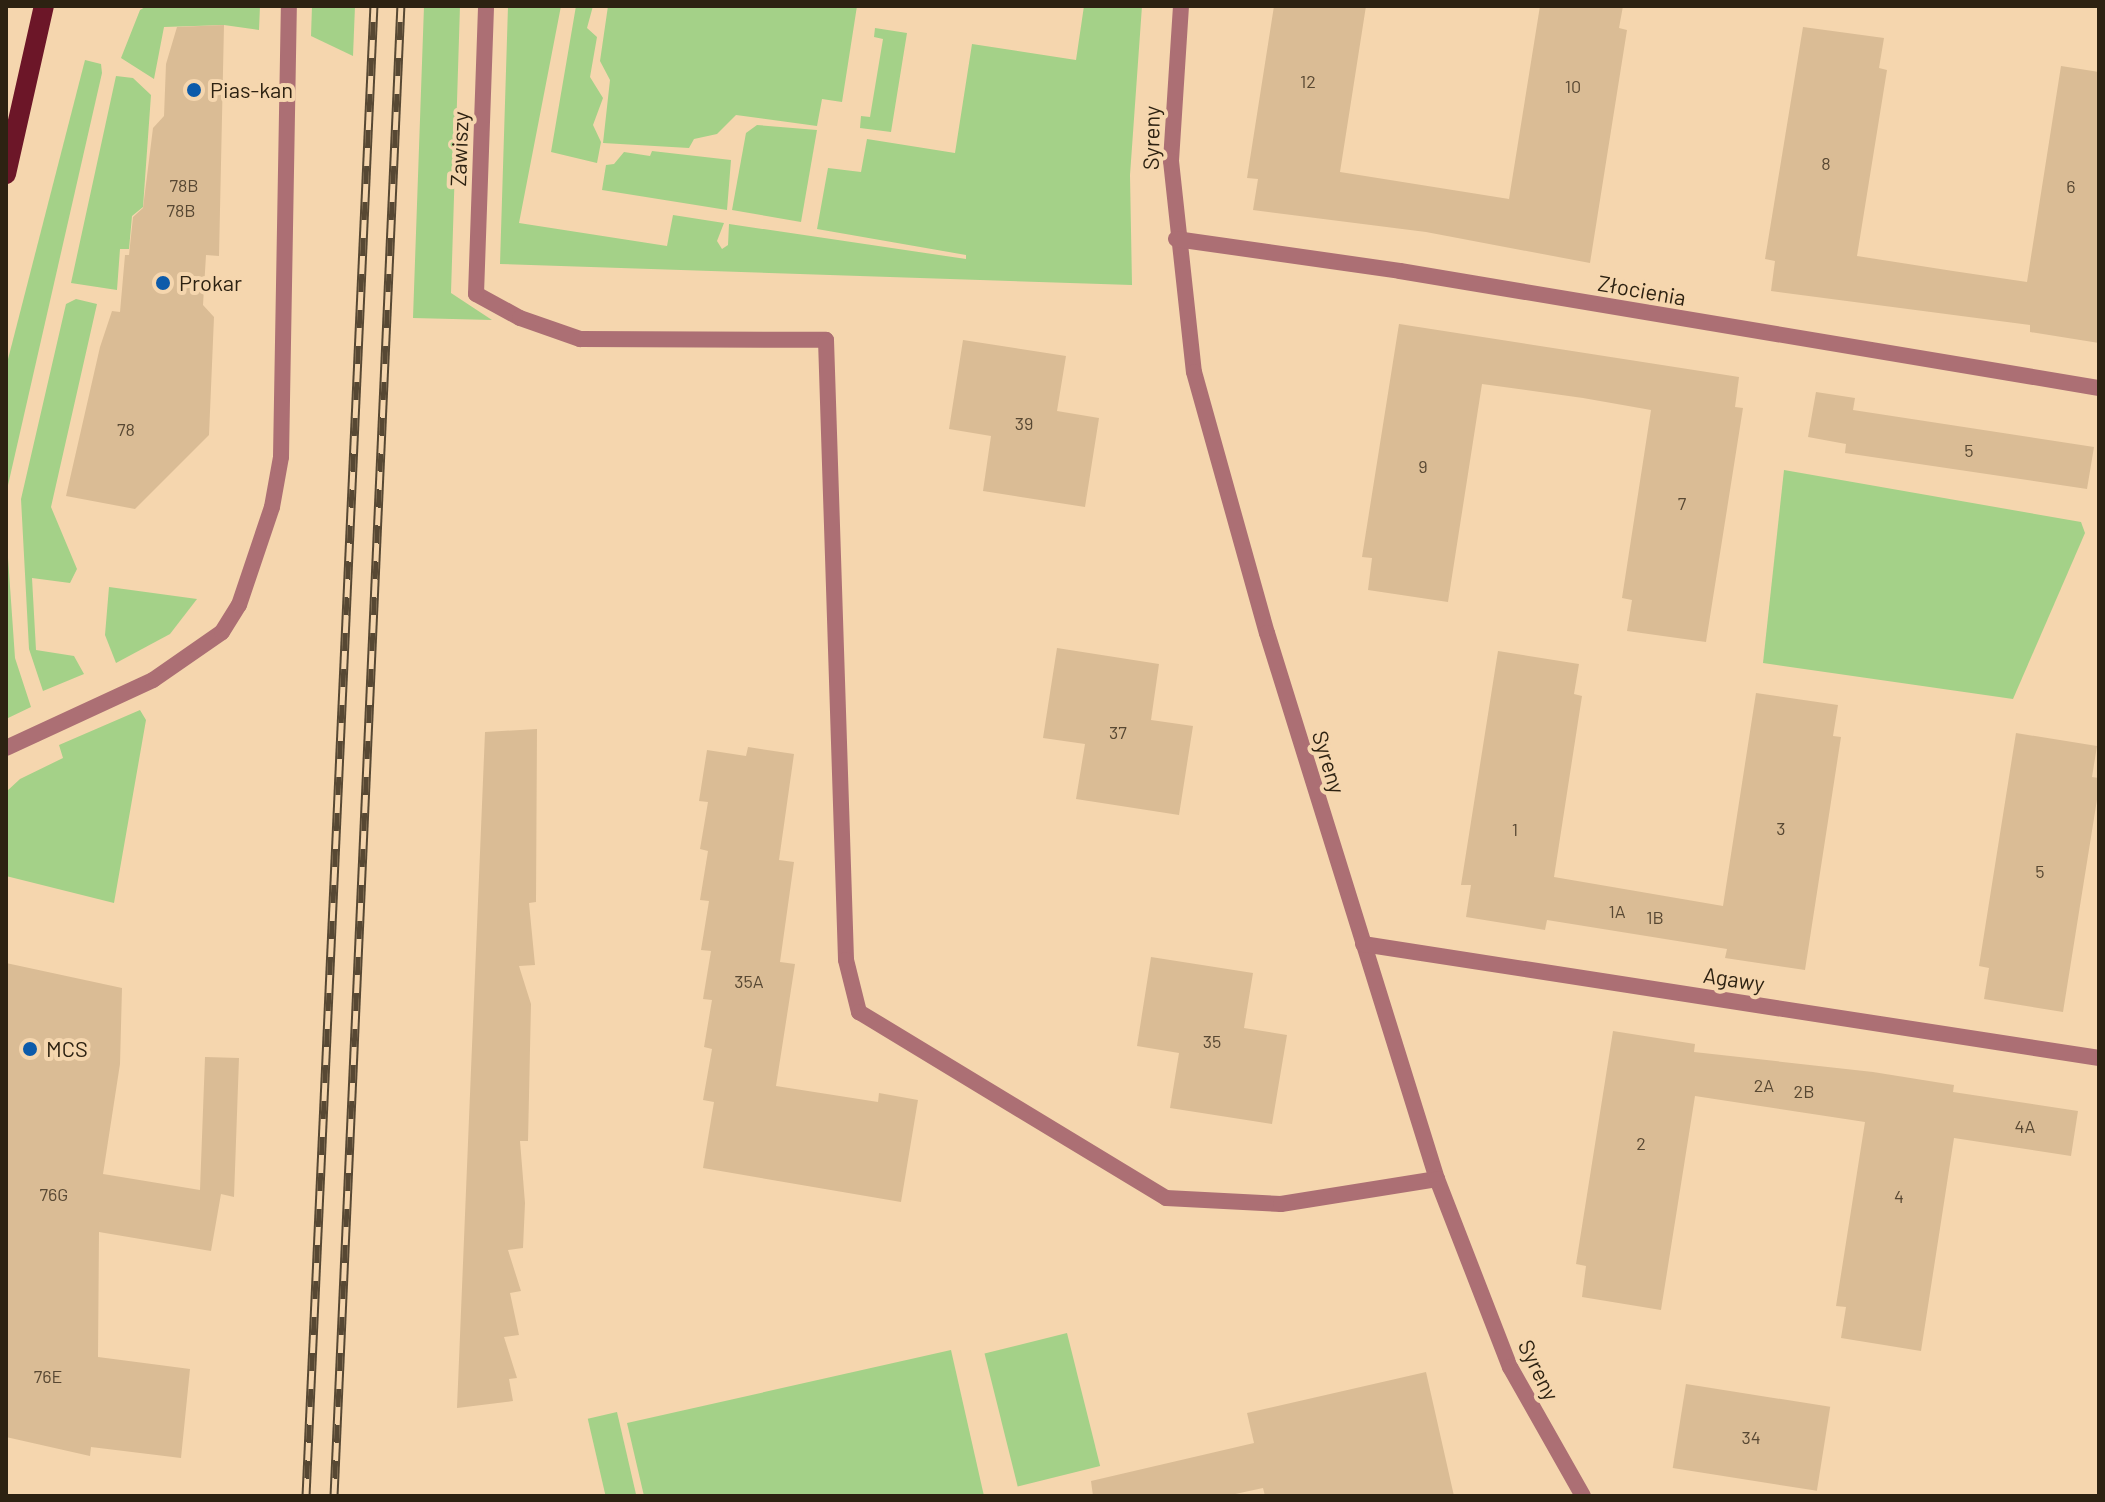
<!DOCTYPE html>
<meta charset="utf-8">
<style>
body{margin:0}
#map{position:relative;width:2105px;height:1502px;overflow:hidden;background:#f5d6ae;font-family:Barlow,sans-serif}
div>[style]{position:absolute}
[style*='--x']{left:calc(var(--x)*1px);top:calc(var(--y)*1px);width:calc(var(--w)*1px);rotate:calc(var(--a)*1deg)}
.green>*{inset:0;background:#a4d188;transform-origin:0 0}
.building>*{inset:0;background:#dabc95;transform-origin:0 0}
.lane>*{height:16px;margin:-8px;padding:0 8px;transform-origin:8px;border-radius:8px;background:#ac6f74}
.street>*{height:16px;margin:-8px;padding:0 8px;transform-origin:8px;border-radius:8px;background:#ac6f74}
.primary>*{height:20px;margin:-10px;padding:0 10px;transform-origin:10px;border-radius:10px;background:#6c1628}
.rail>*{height:9px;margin-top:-4.5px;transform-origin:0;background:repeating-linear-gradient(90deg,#f5d6ae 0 18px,#574833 0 36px);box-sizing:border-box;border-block:2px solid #574833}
.dots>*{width:22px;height:22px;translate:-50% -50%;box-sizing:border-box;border:4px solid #f5d6ae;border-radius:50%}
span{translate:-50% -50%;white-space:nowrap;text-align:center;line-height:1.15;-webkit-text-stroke:8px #f5d6ae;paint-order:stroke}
.number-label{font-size:18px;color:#584833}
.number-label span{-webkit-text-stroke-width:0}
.poi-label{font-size:22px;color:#2d2212}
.left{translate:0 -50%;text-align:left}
.street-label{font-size:22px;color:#2d2212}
.frame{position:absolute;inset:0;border:8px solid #2d2212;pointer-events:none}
</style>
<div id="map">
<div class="green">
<i style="clip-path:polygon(147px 6px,260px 6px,259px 30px,224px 25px,164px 27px,154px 79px,121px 58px,140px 10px)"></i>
<i style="clip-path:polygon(312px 6px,355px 6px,353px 56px,311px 36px)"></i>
<i style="clip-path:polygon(424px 6px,460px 6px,451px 293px,492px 320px,413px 318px)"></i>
<i style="clip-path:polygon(508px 6px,561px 6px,519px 223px,667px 246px,673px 215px,724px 223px,717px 241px,722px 249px,728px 245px,729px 224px,966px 259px,966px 255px,817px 229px,828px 168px,861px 172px,867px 139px,955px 153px,972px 44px,1076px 60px,1084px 6px,1142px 6px,1130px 175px,1132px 285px,500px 264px)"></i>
<i style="clip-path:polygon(576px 6px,593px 6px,587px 28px,597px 37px,590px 77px,603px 98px,593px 125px,601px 142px,597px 163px,551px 152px)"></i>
<i style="clip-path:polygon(608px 6px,857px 6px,842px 102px,822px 99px,817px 126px,736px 115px,717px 134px,694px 139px,689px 148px,603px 143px,610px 80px,600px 61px)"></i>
<i style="clip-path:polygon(875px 28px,907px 33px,891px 132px,860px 128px,861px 116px,870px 117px,883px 39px,874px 37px)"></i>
<i style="clip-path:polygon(85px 60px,101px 64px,102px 73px,6px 494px,6px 367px)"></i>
<i style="clip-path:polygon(116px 76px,133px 78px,151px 95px,143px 207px,132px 216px,129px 249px,120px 249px,117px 290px,71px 283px)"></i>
<i style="clip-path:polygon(757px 125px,817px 130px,801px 222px,732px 210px,746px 133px)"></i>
<i style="clip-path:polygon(652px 151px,731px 160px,727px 210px,602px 190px,606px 165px,614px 164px,624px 152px,650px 156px)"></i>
<i style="clip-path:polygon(76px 299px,97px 304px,51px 507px,77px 569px,70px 583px,32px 578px,36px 650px,74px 656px,84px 674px,43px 691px,29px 649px,21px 499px,66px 304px)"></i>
<i style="clip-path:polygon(1784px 470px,2081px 522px,2085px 533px,2013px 699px,1763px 663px)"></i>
<i style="clip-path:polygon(6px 529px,15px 658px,31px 707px,6px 719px)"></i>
<i style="clip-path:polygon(109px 587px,197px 599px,170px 634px,116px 663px,105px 635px)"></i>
<i style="clip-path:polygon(140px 710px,146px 720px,114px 903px,6px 876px,6px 792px,20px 779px,63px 758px,59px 745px)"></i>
<i style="left:1067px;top:1333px;width:137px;height:85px;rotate:76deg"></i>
<i style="clip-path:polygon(951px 1350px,984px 1496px,644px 1496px,627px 1423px)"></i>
<i style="left:617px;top:1412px;width:86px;height:30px;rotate:77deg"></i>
</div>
<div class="building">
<i style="clip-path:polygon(1274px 6px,1366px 6px,1340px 172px,1509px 199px,1540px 6px,1623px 6px,1619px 28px,1627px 30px,1590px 263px,1426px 232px,1253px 210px,1258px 179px,1247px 178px)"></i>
<i style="clip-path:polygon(224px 25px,219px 256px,206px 255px,203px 305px,214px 317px,209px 435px,135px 509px,66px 496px,100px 347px,112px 311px,120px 312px,125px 255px,129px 255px,133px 217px,143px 208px,153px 128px,164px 116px,166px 64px,177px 27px)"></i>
<i style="clip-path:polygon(1803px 27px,1884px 38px,1879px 68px,1887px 70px,1857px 256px,1953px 271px,2027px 282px,2061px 66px,2099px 72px,2099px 343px,2030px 332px,2030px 325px,1771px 291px,1775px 261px,1765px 259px)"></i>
<i style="clip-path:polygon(1399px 324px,1739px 377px,1735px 407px,1743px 408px,1706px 642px,1627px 631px,1632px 600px,1622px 598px,1651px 410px,1583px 398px,1482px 384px,1448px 602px,1368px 590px,1372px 558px,1362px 557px)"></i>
<i style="clip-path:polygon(963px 340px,1066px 356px,1057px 411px,1099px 418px,1085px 507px,983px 491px,991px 436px,949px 429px)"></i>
<i style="clip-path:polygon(1816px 392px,1855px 398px,1853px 410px,2094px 447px,2087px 489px,1845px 453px,1846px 444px,1808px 437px)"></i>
<i style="clip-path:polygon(1057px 648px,1159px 664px,1151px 720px,1193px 726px,1179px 815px,1076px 799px,1085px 744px,1043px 738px)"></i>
<i style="clip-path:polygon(1498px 651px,1579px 664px,1574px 694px,1582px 696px,1554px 877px,1723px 906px,1756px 693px,1838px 705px,1833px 736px,1841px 737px,1805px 970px,1725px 958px,1727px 949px,1547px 920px,1545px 930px,1466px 917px,1471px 885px,1461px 885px)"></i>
<i style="clip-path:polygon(537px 729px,536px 902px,529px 903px,535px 965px,519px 966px,531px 1004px,528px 1141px,520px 1141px,525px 1203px,523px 1248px,508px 1250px,521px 1291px,510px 1293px,519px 1335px,504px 1337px,517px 1378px,509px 1379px,513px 1401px,457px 1408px,485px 732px)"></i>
<i style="clip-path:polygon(2016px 733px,2097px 746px,2092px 777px,2099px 778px,2099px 787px,2063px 1012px,1984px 999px,1989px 968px,1979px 966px)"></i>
<i style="clip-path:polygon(748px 747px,794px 754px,779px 860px,794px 862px,780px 962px,795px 964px,776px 1086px,878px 1102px,879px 1093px,918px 1100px,901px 1202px,703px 1168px,714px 1102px,703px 1100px,712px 1049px,704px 1047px,712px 1000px,703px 999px,711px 951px,701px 950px,709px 901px,700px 900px,708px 851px,700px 849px,708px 802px,699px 801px,707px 750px,746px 756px)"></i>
<i style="clip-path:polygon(1151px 957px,1253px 973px,1244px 1028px,1287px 1035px,1272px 1124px,1170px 1108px,1179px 1053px,1137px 1046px)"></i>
<i style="clip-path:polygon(6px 963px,122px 988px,120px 1064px,103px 1174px,200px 1190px,205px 1057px,239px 1058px,234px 1197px,221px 1194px,211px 1251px,99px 1232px,98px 1357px,190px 1369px,181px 1458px,91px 1447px,90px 1456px,6px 1437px)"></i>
<i style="clip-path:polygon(1613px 1031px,1695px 1044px,1694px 1052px,1873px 1072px,1954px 1085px,1953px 1092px,2078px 1111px,2071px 1156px,1954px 1138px,1921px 1351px,1841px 1338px,1846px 1307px,1836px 1306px,1865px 1122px,1695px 1096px,1661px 1310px,1582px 1297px,1586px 1266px,1576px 1264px)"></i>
<i style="clip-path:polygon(1426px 1372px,1454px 1496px,1265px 1496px,1263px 1488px,1226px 1496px,1093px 1496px,1091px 1481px,1254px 1443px,1247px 1413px)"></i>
<i style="left:1686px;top:1384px;width:146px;height:85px;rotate:9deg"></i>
</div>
<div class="lane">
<i style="--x:476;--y:294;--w:50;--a:28.6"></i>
<i style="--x:520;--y:318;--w:64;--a:19.3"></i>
<i style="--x:580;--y:339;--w:246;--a:0.2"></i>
<i style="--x:826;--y:340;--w:620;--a:88.15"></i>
<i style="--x:846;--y:960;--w:54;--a:76"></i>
<i style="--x:859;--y:1012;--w:359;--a:31.2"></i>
<i style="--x:1166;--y:1198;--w:115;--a:3"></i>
<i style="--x:1281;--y:1204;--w:158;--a:-9.1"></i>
<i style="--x:6;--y:748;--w:162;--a:-24.8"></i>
<i style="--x:153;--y:680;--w:84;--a:-34.8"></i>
<i style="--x:222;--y:632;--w:32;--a:-58"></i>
<i style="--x:239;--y:605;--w:103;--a:-71.4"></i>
<i style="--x:272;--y:507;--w:51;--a:-79.8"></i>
<i style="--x:281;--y:457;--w:451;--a:-89"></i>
</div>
<div class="street">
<i style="--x:1181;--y:6;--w:155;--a:93.7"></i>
<i style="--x:1171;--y:161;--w:212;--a:83.8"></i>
<i style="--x:1194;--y:372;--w:271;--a:74.4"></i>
<i style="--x:1267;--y:633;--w:572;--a:72.71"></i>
<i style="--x:1437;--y:1179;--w:202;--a:68.8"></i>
<i style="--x:1510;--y:1367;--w:148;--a:60.5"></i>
<i style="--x:1176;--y:239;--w:226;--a:8.1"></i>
<i style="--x:1400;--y:271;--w:709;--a:9.5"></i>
<i style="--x:476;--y:294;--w:288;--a:-88"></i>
<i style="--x:1363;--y:944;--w:745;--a:8.8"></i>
</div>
<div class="primary">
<i style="--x:6;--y:174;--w:172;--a:-77.3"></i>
</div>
<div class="rail">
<i style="--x:306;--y:1496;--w:1492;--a:-87.39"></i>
<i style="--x:334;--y:1496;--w:1492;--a:-87.43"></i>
</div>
<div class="dots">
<i style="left:194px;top:90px;background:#0d5baa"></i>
<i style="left:163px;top:283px;background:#0d5baa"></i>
<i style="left:30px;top:1049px;background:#0d5baa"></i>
</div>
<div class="number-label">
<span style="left:1308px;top:81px">12</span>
<span style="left:1573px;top:86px">10</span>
<span style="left:1826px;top:163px">8</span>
<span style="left:184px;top:185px">78B</span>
<span style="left:2071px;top:186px">6</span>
<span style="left:181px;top:210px">78B</span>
<span style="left:1024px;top:423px">39</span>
<span style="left:126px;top:429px">78</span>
<span style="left:1969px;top:450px">5</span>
<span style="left:1423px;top:466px">9</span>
<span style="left:1682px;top:503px">7</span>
<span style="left:1118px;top:732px">37</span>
<span style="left:1781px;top:828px">3</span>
<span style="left:1515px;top:829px">1</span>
<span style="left:2040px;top:871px">5</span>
<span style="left:1617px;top:911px">1A</span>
<span style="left:1655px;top:917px">1B</span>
<span style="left:749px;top:981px">35A</span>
<span style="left:1212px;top:1041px">35</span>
<span style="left:1764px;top:1085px">2A</span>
<span style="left:1804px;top:1091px">2B</span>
<span style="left:2025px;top:1126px">4A</span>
<span style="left:1641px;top:1143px">2</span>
<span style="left:54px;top:1194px">76G</span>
<span style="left:1899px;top:1196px">4</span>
<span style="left:48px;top:1376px">76E</span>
<span style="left:1751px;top:1437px">34</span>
</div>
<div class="poi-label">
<span class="left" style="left:210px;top:90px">Pias-kan</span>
<span class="left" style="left:179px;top:283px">Prokar</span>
<span class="left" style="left:46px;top:1049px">MCS</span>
</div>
<div class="street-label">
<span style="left:1151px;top:138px;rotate:-89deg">Syreny</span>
<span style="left:459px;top:149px;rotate:-88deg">Zawiszy</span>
<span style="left:1642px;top:290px;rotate:10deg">Złocienia</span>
<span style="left:1329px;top:762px;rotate:73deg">Syreny</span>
<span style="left:1734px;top:979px;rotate:9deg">Agawy</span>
<span style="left:1539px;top:1370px;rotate:64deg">Syreny</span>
</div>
<div class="frame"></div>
</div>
